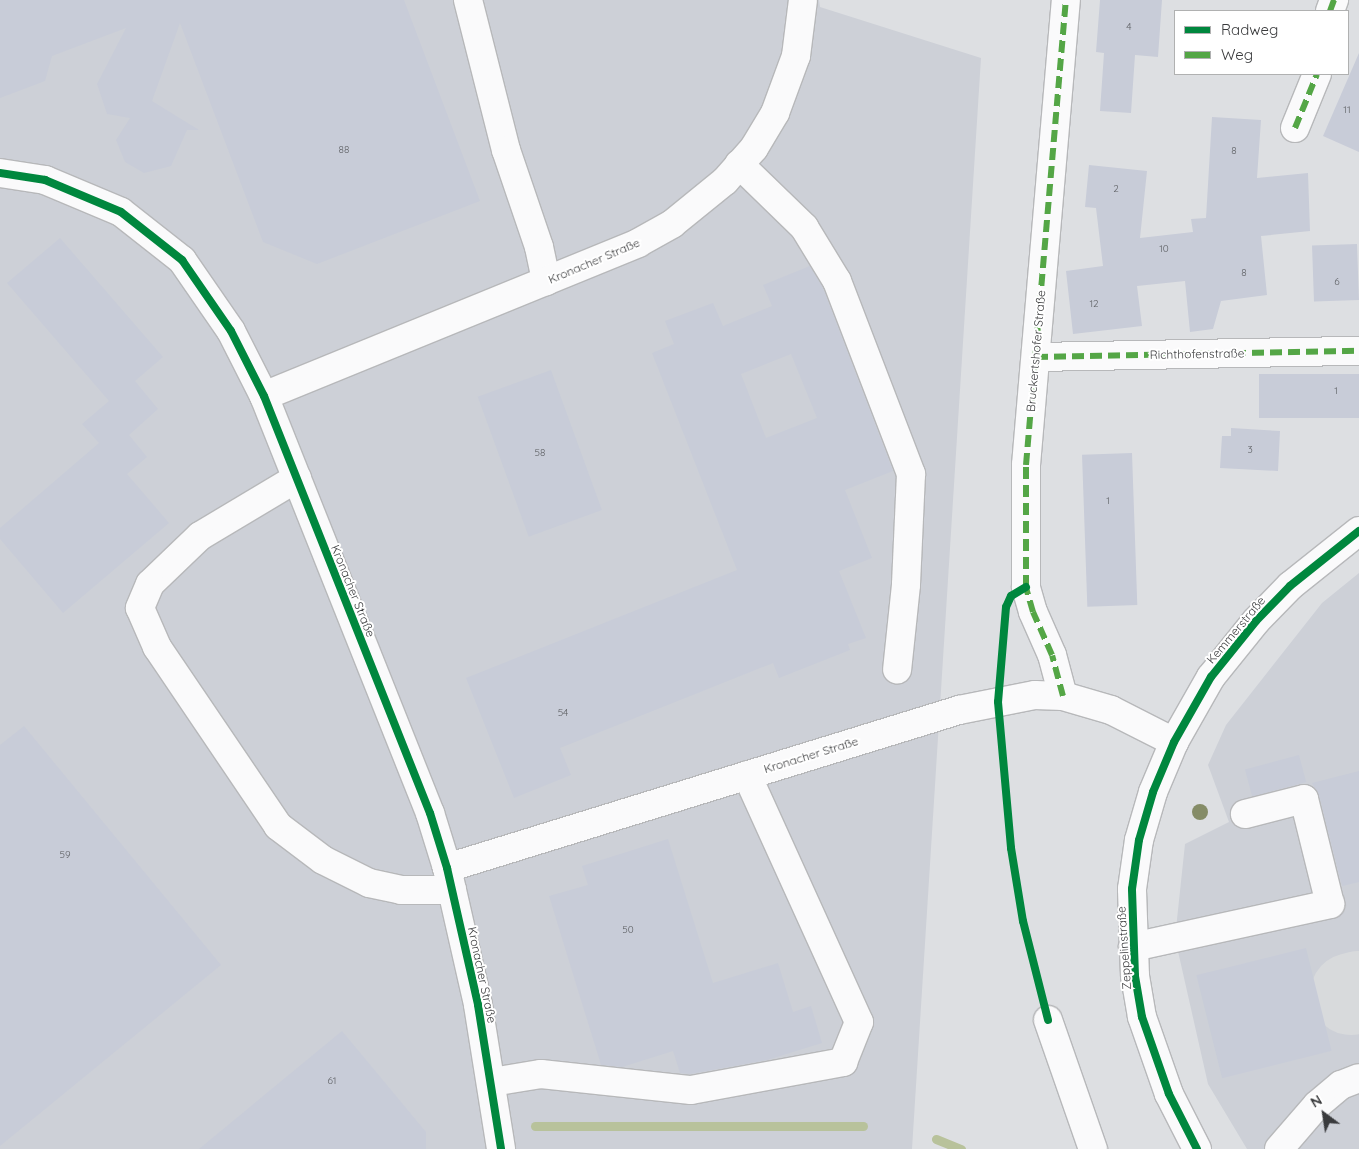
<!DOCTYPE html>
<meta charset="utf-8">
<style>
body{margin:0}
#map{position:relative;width:1359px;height:1149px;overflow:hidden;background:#dddfe2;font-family:Quicksand,sans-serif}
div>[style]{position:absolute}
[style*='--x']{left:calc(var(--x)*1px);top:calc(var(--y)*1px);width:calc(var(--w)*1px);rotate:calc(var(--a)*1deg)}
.built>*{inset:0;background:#cdd0d7}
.stream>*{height:9px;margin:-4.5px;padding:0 4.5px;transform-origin:4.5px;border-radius:4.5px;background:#b8c29b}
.taxiway>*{height:82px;margin:-41px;padding:0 41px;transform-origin:41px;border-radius:41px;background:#d8dadc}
.building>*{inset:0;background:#c8ccd8;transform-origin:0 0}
.roads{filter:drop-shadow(1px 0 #b7b8ba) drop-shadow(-1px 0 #b7b8ba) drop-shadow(0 1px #b7b8ba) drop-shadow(0 -1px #b7b8ba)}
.minor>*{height:28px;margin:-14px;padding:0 14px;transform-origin:14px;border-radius:14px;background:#fafafb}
.quiet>*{height:6px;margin-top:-3px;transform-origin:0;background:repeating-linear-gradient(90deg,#54a646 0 12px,transparent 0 18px)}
.cycleway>*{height:8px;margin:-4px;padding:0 4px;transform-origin:4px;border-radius:4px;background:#00873e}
.trees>*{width:16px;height:16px;margin:-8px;border-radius:50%;background:#858c67}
span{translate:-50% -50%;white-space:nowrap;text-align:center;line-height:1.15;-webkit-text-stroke:4px #fff;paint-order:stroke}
.number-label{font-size:10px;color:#5f6165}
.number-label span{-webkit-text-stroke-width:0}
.street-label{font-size:12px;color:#3a3b3d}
.legend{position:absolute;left:1174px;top:10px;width:175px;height:65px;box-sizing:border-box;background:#fff;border:1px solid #b0b1b1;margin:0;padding:6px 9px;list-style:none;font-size:15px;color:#3a3b3d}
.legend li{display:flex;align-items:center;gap:10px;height:25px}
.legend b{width:25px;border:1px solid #b0b1b1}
.north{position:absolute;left:1299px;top:1089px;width:50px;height:50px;-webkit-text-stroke:4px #fff;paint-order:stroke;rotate:329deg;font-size:14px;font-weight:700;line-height:20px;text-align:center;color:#3a3b3d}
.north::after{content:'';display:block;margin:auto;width:18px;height:22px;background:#3a3b3d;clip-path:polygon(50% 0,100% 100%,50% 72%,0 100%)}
</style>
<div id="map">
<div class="built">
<i style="clip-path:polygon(0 0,819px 0,820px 7px,981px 58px,912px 1149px,0 1149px)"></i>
<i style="clip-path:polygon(1359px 573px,1359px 1149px,1247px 1149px,1208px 1084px,1175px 938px,1185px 844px,1229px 822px,1208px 765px,1226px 725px,1322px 603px)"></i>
</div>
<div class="stream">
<i style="--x:535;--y:1126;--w:328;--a:0"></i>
<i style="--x:936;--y:1139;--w:27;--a:22"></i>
</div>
<div class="taxiway">
<i style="--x:1351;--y:994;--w:8;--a:-14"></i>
</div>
<div class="building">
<i style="clip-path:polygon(0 0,404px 0,480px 201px,317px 264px,263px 242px,180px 23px,152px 101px,199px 130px,187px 130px,171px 166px,144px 173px,125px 162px,116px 140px,130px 118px,107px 114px,97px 84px,126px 28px,52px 56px,45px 81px,0 98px)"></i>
<i style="clip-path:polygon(1100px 0,1162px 0,1158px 57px,1135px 55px,1131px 113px,1100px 111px,1104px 53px,1096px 52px)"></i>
<i style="clip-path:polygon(1359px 53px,1359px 152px,1323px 136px)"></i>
<i style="clip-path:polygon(1212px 117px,1261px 120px,1257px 178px,1308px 173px,1310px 231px,1261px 236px,1267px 295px,1221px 301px,1213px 329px,1190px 332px,1185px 281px,1137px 286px,1142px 326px,1073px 334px,1066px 271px,1103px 266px,1096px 208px,1085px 207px,1089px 165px,1147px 171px,1140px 238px,1193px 232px,1191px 219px,1206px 218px)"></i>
<i style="clip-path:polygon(60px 238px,163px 357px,135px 381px,158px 409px,129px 435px,147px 457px,127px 474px,169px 523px,63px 613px,0 539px,0 528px,99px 443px,82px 424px,109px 401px,7px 283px)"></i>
<i style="left:1357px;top:244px;width:56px;height:45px;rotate:88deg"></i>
<i style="clip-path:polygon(evenodd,810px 266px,823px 288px,893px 471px,845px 490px,872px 558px,839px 571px,866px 638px,848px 644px,850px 650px,779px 678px,773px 663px,560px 748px,571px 775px,514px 798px,466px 678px,737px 570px,652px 353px,674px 344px,665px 321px,713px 303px,723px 326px,772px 306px,763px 285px,810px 266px,791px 354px,817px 418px,766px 438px,741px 374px,791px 354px)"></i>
<i style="left:551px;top:370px;width:149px;height:78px;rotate:70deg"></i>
<i style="left:1359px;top:374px;width:44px;height:100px;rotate:90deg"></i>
<i style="clip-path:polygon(1231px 428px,1280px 431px,1278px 471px,1220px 468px,1222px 436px,1231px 436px)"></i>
<i style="left:1132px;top:453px;width:152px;height:50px;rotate:88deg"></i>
<i style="clip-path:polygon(24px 726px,221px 965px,0 1146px,0 745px)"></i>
<i style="left:1299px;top:755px;width:28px;height:56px;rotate:75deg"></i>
<i style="clip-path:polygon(1359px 771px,1359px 882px,1342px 886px,1319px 795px,1312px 783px)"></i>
<i style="clip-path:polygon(668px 839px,713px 983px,778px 963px,793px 1012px,811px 1006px,822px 1043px,767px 1060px,690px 1074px,680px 1073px,673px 1051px,622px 1067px,601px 1065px,549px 896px,588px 885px,582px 866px)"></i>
<i style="left:1306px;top:948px;width:106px;height:113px;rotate:76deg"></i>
<i style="clip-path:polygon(342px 1031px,426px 1132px,426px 1149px,199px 1149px)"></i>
</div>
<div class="roads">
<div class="minor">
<i style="--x:468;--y:0;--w:155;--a:75.8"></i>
<i style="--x:506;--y:150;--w:102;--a:71.2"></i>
<i style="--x:539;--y:247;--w:35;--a:78"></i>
<i style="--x:1330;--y:11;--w:12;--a:-70"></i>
<i style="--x:1295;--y:128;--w:58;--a:-67.8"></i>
<i style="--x:739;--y:164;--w:91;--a:44.1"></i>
<i style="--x:804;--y:227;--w:63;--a:58.6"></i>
<i style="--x:837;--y:281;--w:207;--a:69"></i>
<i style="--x:911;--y:474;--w:111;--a:92.6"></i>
<i style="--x:906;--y:585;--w:85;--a:96"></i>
<i style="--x:0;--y:173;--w:46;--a:8.8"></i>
<i style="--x:45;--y:180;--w:82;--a:22.8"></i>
<i style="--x:121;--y:212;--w:78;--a:38.2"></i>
<i style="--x:182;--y:260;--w:86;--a:55.4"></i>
<i style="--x:231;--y:331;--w:73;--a:63.1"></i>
<i style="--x:264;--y:396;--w:449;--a:68.3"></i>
<i style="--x:430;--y:813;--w:58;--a:72.8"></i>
<i style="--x:447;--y:868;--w:140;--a:77.2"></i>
<i style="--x:478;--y:1005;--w:146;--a:80.9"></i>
<i style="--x:1036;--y:357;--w:323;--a:-1.1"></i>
<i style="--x:264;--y:396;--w:404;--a:-22.2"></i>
<i style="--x:638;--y:243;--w:39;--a:-29"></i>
<i style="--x:672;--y:224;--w:68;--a:-39.1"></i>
<i style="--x:725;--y:181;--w:44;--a:-48.7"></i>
<i style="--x:754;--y:148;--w:41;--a:-59"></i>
<i style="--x:775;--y:113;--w:61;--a:-69.8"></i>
<i style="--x:796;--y:56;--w:56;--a:-82.9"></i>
<i style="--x:297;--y:478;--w:113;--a:149.1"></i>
<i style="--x:200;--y:536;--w:69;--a:136.2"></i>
<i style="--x:150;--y:584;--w:26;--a:113"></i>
<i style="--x:140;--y:608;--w:43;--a:66.4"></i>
<i style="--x:157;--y:647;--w:216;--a:55.9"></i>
<i style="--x:278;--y:826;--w:56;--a:37.1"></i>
<i style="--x:323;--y:860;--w:51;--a:26.6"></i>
<i style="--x:369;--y:883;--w:33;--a:12"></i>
<i style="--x:401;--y:890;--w:51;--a:0"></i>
<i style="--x:1063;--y:696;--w:42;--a:-105"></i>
<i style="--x:1052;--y:655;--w:47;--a:-113.8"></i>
<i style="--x:1033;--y:612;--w:26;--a:-106"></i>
<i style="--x:1026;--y:587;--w:122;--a:-90"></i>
<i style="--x:1026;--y:465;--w:467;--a:-85.1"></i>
<i style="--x:447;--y:868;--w:536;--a:-17.15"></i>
<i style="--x:959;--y:710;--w:77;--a:-11.2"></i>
<i style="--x:1035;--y:695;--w:28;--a:2"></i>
<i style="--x:1063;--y:696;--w:50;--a:16.3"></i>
<i style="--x:1111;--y:710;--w:71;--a:26.9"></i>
<i style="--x:1133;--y:947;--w:202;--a:-12.3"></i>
<i style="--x:1330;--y:904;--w:108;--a:-103.9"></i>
<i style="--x:1304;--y:799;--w:61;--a:165.7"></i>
<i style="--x:1048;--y:1020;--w:137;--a:70.8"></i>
<i style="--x:492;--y:1082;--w:50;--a:-9.3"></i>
<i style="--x:541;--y:1074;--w:151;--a:6.1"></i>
<i style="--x:691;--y:1090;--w:155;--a:-10.4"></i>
<i style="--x:843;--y:1062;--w:43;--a:-68.2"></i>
<i style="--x:859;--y:1022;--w:271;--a:-114.4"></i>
<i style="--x:1197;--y:1149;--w:62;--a:-117"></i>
<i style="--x:1169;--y:1094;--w:82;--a:-109.3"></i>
<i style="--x:1142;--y:1017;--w:42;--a:-99.7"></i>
<i style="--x:1135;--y:976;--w:87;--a:-92"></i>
<i style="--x:1132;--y:889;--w:49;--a:-81.9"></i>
<i style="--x:1139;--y:840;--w:50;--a:-73.7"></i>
<i style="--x:1153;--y:792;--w:54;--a:-67.2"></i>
<i style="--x:1174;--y:742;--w:75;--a:-60.4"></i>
<i style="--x:1211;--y:677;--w:72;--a:-51.2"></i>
<i style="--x:1256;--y:621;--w:49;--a:-45.8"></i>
<i style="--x:1290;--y:586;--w:88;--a:-38.6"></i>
<i style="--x:1279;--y:1149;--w:58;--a:-49.2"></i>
<i style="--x:1317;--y:1105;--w:31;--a:-40"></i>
<i style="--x:1341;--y:1085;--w:19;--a:-21"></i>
</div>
</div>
<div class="quiet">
<i style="--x:1330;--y:11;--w:12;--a:-70"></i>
<i style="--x:1295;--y:128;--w:58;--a:-67.8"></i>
<i style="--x:1036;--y:357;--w:323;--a:-1.1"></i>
<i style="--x:1063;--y:696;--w:42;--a:-105"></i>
<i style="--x:1052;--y:655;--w:47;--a:-113.8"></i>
<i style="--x:1033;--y:612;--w:26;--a:-106"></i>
<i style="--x:1026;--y:587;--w:122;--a:-90"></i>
<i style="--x:1026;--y:465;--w:467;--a:-85.1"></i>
</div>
<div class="cycleway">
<i style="--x:0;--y:173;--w:46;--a:8.8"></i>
<i style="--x:45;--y:180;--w:82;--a:22.8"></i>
<i style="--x:121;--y:212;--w:78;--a:38.2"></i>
<i style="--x:182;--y:260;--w:86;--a:55.4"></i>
<i style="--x:231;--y:331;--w:73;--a:63.1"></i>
<i style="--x:264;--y:396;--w:449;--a:68.3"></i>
<i style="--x:430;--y:813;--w:58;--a:72.8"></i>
<i style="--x:447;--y:868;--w:140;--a:77.2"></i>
<i style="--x:478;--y:1005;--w:146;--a:80.9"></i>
<i style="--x:1026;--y:587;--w:17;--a:149"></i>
<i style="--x:1011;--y:596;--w:12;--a:114"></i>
<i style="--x:1006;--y:607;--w:95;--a:94.8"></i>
<i style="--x:998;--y:702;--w:147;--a:84.9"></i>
<i style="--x:1011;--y:848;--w:74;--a:80.7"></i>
<i style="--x:1023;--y:921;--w:102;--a:75.8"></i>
<i style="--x:1197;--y:1149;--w:62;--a:-117"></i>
<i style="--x:1169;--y:1094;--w:82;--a:-109.3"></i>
<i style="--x:1142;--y:1017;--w:42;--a:-99.7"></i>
<i style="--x:1135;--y:976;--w:87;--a:-92"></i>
<i style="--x:1132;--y:889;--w:49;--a:-81.9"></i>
<i style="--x:1139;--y:840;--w:50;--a:-73.7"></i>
<i style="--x:1153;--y:792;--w:54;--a:-67.2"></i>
<i style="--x:1174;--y:742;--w:75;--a:-60.4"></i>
<i style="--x:1211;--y:677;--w:72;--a:-51.2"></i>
<i style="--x:1256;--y:621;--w:49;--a:-45.8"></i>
<i style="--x:1290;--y:586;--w:88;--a:-38.6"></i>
</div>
<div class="trees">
<i style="left:1200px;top:812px"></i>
</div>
<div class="number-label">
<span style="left:1129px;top:27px">4</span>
<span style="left:1347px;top:110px">11</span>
<span style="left:344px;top:150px">88</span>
<span style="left:1234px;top:151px">8</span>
<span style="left:1116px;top:189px">2</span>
<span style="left:1164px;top:249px">10</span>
<span style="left:1244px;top:273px">8</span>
<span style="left:1337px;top:282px">6</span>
<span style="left:1094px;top:304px">12</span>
<span style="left:1336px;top:391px">1</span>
<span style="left:1250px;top:450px">3</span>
<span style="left:540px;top:453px">58</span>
<span style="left:1108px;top:501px">1</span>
<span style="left:563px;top:713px">54</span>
<span style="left:65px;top:855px">59</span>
<span style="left:628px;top:930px">50</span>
<span style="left:332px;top:1081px">61</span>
</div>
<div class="street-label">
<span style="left:594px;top:261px;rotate:-23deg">Kronacher Straße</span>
<span style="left:1036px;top:351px;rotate:-85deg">Bruckertshofer Straße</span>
<span style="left:1197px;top:354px;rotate:-1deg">Richthofenstraße</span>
<span style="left:353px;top:591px;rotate:68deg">Kronacher Straße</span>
<span style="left:1236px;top:630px;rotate:-50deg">Kemmerstraße</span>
<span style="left:811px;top:755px;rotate:-17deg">Kronacher Straße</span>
<span style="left:1124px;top:948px;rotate:-94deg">Zeppelinstraße</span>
<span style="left:482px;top:975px;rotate:78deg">Kronacher Straße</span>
</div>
<ul class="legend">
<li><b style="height:6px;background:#00873e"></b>Radweg</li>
<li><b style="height:6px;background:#54a646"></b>Weg</li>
</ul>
<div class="north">N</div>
</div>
